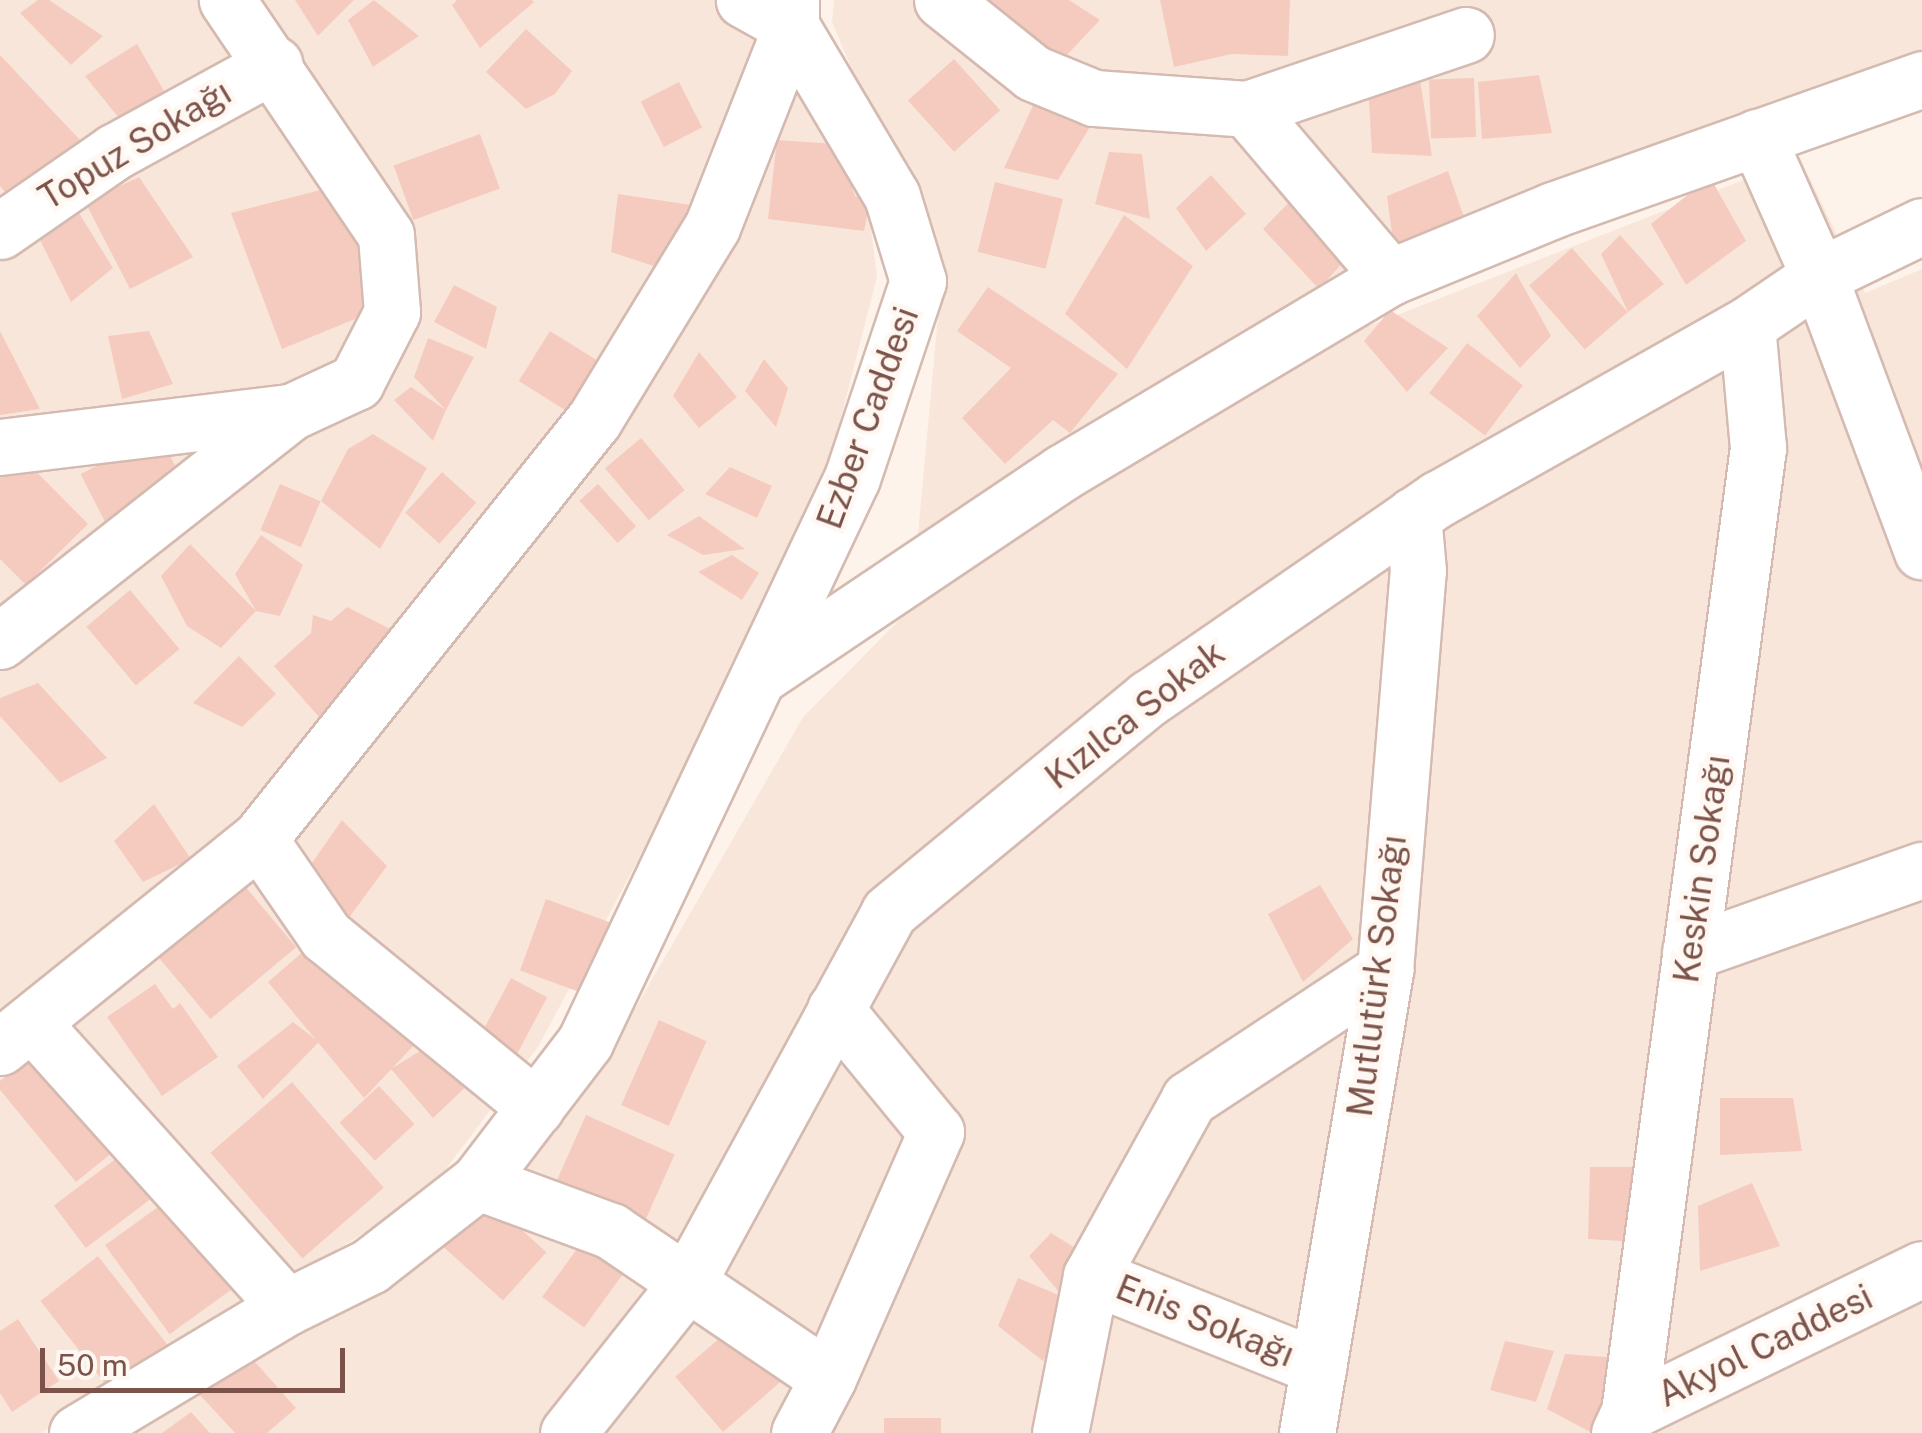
<!DOCTYPE html>
<meta charset="utf-8">
<style>
body{margin:0}
#map{position:relative;width:1922px;height:1433px;overflow:hidden;background:#fef3ea;font-family:"Public Sans",sans-serif}
div>[style]{position:absolute}
[style*='--x']{left:calc(var(--x)*1px);top:calc(var(--y)*1px);width:calc(var(--w)*1px);rotate:calc(var(--a)*1deg)}
.residential>*{inset:0;background:#f9e6da}
.building>*{inset:0;background:#f6cbbf;transform-origin:0 0}
.roads{filter:drop-shadow(2px 0 #d4bab0) drop-shadow(-2px 0 #d4bab0) drop-shadow(0 2px #d4bab0) drop-shadow(0 -2px #d4bab0)}
.minor>*{height:55px;margin:-27.5px;padding:0 27.5px;transform-origin:27.5px;border-radius:27.5px;background:#fff}
span{translate:-50% -50%;white-space:nowrap;text-align:center;line-height:1.15;-webkit-text-stroke:9px #fff8f2;paint-order:stroke}
.street-label{font-size:35px;color:#7c534a}
.scale{position:absolute;left:40px;top:1348px;width:305px;height:45px;box-sizing:border-box;border:5px solid #7c534a;border-top:0;padding-left:12px;font-size:30px;line-height:35px;white-space:nowrap;color:#7c534a;-webkit-text-stroke:8px #fff8f2;paint-order:stroke}
</style>
<div id="map">
<div class="residential">
<i style="clip-path:polygon(0 0,767px 0,868px 204px,877px 277px,828px 468px,669px 802px,538px 1047px,427px 1194px,41px 1433px,0 1433px)"></i>
<i style="clip-path:polygon(834px 0,1922px 0,1922px 70px,1350px 288px,918px 534px,941px 283px,832px 22px)"></i>
<i style="clip-path:polygon(1800px 158px,1865px 293px,1922px 269px,1922px 1433px,135px 1433px,387px 1279px,524px 1157px,604px 1063px,803px 717px,954px 565px,1335px 339px)"></i>
</div>
<div class="building">
<i style="clip-path:polygon(38px 0,49px 0,103px 36px,71px 65px,20px 13px)"></i>
<i style="clip-path:polygon(295px 0,354px 0,318px 36px)"></i>
<i style="clip-path:polygon(374px 0,419px 36px,373px 67px,348px 20px)"></i>
<i style="clip-path:polygon(457px 0,532px 0,534px 2px,480px 48px,452px 5px)"></i>
<i style="clip-path:polygon(989px 0,1069px 0,1100px 20px,1063px 59px)"></i>
<i style="clip-path:polygon(1160px 0,1290px 0,1288px 56px,1232px 54px,1174px 67px)"></i>
<i style="clip-path:polygon(526px 29px,572px 71px,555px 94px,526px 109px,486px 72px)"></i>
<i style="clip-path:polygon(137px 44px,167px 96px,131px 133px,85px 76px)"></i>
<i style="clip-path:polygon(0 55px,81px 141px,15px 204px,0 186px)"></i>
<i style="left:954px;top:59px;width:69px;height:62px;rotate:48deg"></i>
<i style="clip-path:polygon(1539px 75px,1552px 133px,1482px 139px,1478px 82px)"></i>
<i style="left:1474px;top:78px;width:59px;height:45px;rotate:88deg"></i>
<i style="clip-path:polygon(1420px 80px,1432px 156px,1372px 153px,1368px 84px)"></i>
<i style="left:679px;top:82px;width:51px;height:43px;rotate:63deg"></i>
<i style="clip-path:polygon(1043px 84px,1102px 107px,1058px 180px,1004px 168px)"></i>
<i style="left:480px;top:134px;width:58px;height:92px;rotate:70deg"></i>
<i style="clip-path:polygon(777px 140px,836px 144px,855px 196px,870px 202px,864px 231px,768px 219px)"></i>
<i style="clip-path:polygon(1109px 152px,1142px 154px,1150px 219px,1095px 204px)"></i>
<i style="clip-path:polygon(1448px 171px,1467px 226px,1394px 248px,1387px 196px)"></i>
<i style="clip-path:polygon(1211px 175px,1246px 214px,1206px 251px,1176px 208px)"></i>
<i style="clip-path:polygon(139px 177px,193px 257px,130px 289px,85px 202px)"></i>
<i style="clip-path:polygon(1710px 177px,1746px 241px,1686px 285px,1651px 224px)"></i>
<i style="left:995px;top:182px;width:70px;height:72px;rotate:14deg"></i>
<i style="clip-path:polygon(344px 184px,384px 307px,282px 349px,231px 213px)"></i>
<i style="clip-path:polygon(1305px 186px,1356px 248px,1319px 289px,1263px 229px)"></i>
<i style="clip-path:polygon(618px 194px,711px 208px,675px 273px,611px 252px)"></i>
<i style="clip-path:polygon(79px 213px,113px 268px,71px 302px,39px 238px)"></i>
<i style="clip-path:polygon(1124px 215px,1193px 266px,1127px 369px,1065px 314px)"></i>
<i style="clip-path:polygon(1620px 235px,1664px 284px,1628px 312px,1601px 254px)"></i>
<i style="left:1572px;top:248px;width:85px;height:57px;rotate:49deg"></i>
<i style="clip-path:polygon(1516px 273px,1551px 336px,1520px 368px,1477px 316px)"></i>
<i style="clip-path:polygon(454px 285px,497px 307px,486px 349px,434px 322px)"></i>
<i style="clip-path:polygon(988px 287px,1118px 374px,1070px 433px,1053px 420px,1005px 464px,962px 418px,1011px 368px,957px 331px)"></i>
<i style="clip-path:polygon(1390px 310px,1448px 348px,1407px 392px,1364px 341px)"></i>
<i style="clip-path:polygon(0 331px,40px 409px,0 415px)"></i>
<i style="clip-path:polygon(149px 331px,173px 384px,122px 399px,108px 336px)"></i>
<i style="left:550px;top:331px;width:84px;height:59px;rotate:32deg"></i>
<i style="clip-path:polygon(428px 338px,474px 357px,446px 410px,414px 377px)"></i>
<i style="left:1467px;top:343px;width:70px;height:63px;rotate:37deg"></i>
<i style="clip-path:polygon(699px 352px,737px 397px,699px 428px,673px 396px)"></i>
<i style="clip-path:polygon(764px 359px,788px 388px,776px 427px,745px 391px)"></i>
<i style="clip-path:polygon(411px 387px,446px 410px,433px 441px,394px 400px)"></i>
<i style="left:159px;top:434px;width:58px;height:88px;rotate:63deg"></i>
<i style="clip-path:polygon(373px 434px,427px 468px,380px 549px,321px 501px,348px 449px)"></i>
<i style="left:641px;top:438px;width:68px;height:47px;rotate:50deg"></i>
<i style="clip-path:polygon(16px 451px,88px 524px,26px 585px,0 559px,0 466px)"></i>
<i style="clip-path:polygon(730px 467px,772px 486px,757px 518px,705px 494px)"></i>
<i style="left:442px;top:472px;width:46px;height:55px;rotate:42deg"></i>
<i style="left:280px;top:484px;width:44px;height:50px;rotate:23deg"></i>
<i style="left:598px;top:484px;width:57px;height:25px;rotate:48deg"></i>
<i style="clip-path:polygon(699px 516px,745px 549px,703px 555px,667px 535px)"></i>
<i style="clip-path:polygon(261px 535px,303px 565px,280px 616px,256px 611px,235px 574px)"></i>
<i style="clip-path:polygon(190px 544px,256px 611px,221px 648px,187px 626px,161px 576px)"></i>
<i style="clip-path:polygon(732px 555px,759px 573px,742px 600px,698px 572px)"></i>
<i style="left:130px;top:590px;width:77px;height:57px;rotate:50deg"></i>
<i style="clip-path:polygon(347px 607px,394px 631px,363px 678px,319px 717px,274px 666px,311px 633px,313px 615px,331px 621px)"></i>
<i style="clip-path:polygon(239px 656px,276px 694px,242px 727px,193px 703px)"></i>
<i style="clip-path:polygon(38px 683px,107px 758px,60px 783px,0 716px,0 698px)"></i>
<i style="clip-path:polygon(154px 804px,191px 859px,143px 882px,114px 841px)"></i>
<i style="clip-path:polygon(342px 820px,387px 866px,348px 919px,309px 867px)"></i>
<i style="left:239px;top:879px;width:89px;height:112px;rotate:50deg"></i>
<i style="clip-path:polygon(1320px 885px,1353px 939px,1303px 982px,1268px 914px)"></i>
<i style="left:546px;top:899px;width:70px;height:76px;rotate:20deg"></i>
<i style="clip-path:polygon(319px 938px,417px 1042px,364px 1098px,268px 982px)"></i>
<i style="left:511px;top:978px;width:41px;height:69px;rotate:28deg"></i>
<i style="clip-path:polygon(155px 984px,173px 1009px,180px 1003px,218px 1057px,162px 1096px,107px 1017px)"></i>
<i style="left:659px;top:1020px;width:52px;height:93px;rotate:24deg"></i>
<i style="clip-path:polygon(293px 1022px,319px 1042px,263px 1099px,237px 1066px)"></i>
<i style="clip-path:polygon(428px 1046px,473px 1080px,433px 1118px,391px 1069px)"></i>
<i style="clip-path:polygon(33px 1054px,113px 1152px,76px 1182px,0 1090px,0 1081px)"></i>
<i style="left:292px;top:1082px;width:140px;height:108px;rotate:49deg"></i>
<i style="left:379px;top:1086px;width:52px;height:54px;rotate:47deg"></i>
<i style="clip-path:polygon(1720px 1098px,1793px 1098px,1802px 1151px,1720px 1155px)"></i>
<i style="left:586px;top:1115px;width:97px;height:73px;rotate:24deg"></i>
<i style="left:121px;top:1155px;width:53px;height:84px;rotate:53deg"></i>
<i style="clip-path:polygon(1590px 1167px,1650px 1167px,1638px 1242px,1588px 1239px)"></i>
<i style="clip-path:polygon(1752px 1183px,1780px 1246px,1700px 1271px,1698px 1206px)"></i>
<i style="left:173px;top:1196px;width:110px;height:84px;rotate:54deg"></i>
<i style="left:484px;top:1196px;width:84px;height:65px;rotate:42deg"></i>
<i style="clip-path:polygon(1051px 1233px,1088px 1256px,1064px 1298px,1029px 1256px)"></i>
<i style="left:582px;top:1242px;width:52px;height:68px;rotate:36deg"></i>
<i style="left:98px;top:1256px;width:114px;height:73px;rotate:52deg"></i>
<i style="clip-path:polygon(1018px 1278px,1085px 1306px,1043px 1361px,998px 1326px)"></i>
<i style="clip-path:polygon(18px 1319px,59px 1381px,12px 1412px,0 1393px,0 1331px)"></i>
<i style="left:737px;top:1323px;width:73px;height:82px;rotate:49deg"></i>
<i style="clip-path:polygon(1505px 1341px,1554px 1351px,1536px 1402px,1490px 1390px)"></i>
<i style="clip-path:polygon(247px 1353px,296px 1408px,267px 1433px,235px 1433px,200px 1395px)"></i>
<i style="clip-path:polygon(1565px 1354px,1621px 1358px,1592px 1433px,1547px 1409px)"></i>
<i style="clip-path:polygon(191px 1412px,210px 1433px,162px 1433px)"></i>
<i style="left:884px;top:1418px;width:57px;height:15px"></i>
</div>
<div class="roads">
<div class="minor">
<i style="--x:942;--y:0;--w:117;--a:38.7"></i>
<i style="--x:1033;--y:73;--w:66;--a:22.3"></i>
<i style="--x:1094;--y:98;--w:153;--a:4.1"></i>
<i style="--x:1247;--y:109;--w:221;--a:49.6"></i>
<i style="--x:1247;--y:109;--w:231;--a:-18.7"></i>
<i style="--x:1757;--y:137;--w:152;--a:66"></i>
<i style="--x:1819;--y:276;--w:294;--a:69.5"></i>
<i style="--x:0;--y:231;--w:139;--a:-34.7"></i>
<i style="--x:114;--y:152;--w:183;--a:-28.7"></i>
<i style="--x:0;--y:447;--w:293;--a:-6.9"></i>
<i style="--x:0;--y:641;--w:370;--a:-38.2"></i>
<i style="--x:291;--y:412;--w:72;--a:-24.8"></i>
<i style="--x:356;--y:382;--w:79;--a:-62.8"></i>
<i style="--x:392;--y:312;--w:77;--a:-94.5"></i>
<i style="--x:386;--y:235;--w:284;--a:-124.1"></i>
<i style="--x:761;--y:675;--w:364;--a:-33.9"></i>
<i style="--x:1063;--y:472;--w:381;--a:-30.8"></i>
<i style="--x:1390;--y:277;--w:176;--a:-22.3"></i>
<i style="--x:1553;--y:210;--w:392;--a:-19.5"></i>
<i style="--x:259;--y:839;--w:118;--a:55.4"></i>
<i style="--x:326;--y:936;--w:271;--a:39.2"></i>
<i style="--x:1690;--y:952;--w:246;--a:-19.5"></i>
<i style="--x:33;--y:1024;--w:380;--a:48.1"></i>
<i style="--x:0;--y:1047;--w:332;--a:-38.8"></i>
<i style="--x:259;--y:839;--w:536;--a:-51.36"></i>
<i style="--x:594;--y:420;--w:226;--a:-58.6"></i>
<i style="--x:712;--y:227;--w:216;--a:-68.5"></i>
<i style="--x:791;--y:26;--w:54;--a:-151"></i>
<i style="--x:478;--y:1182;--w:142;--a:20.2"></i>
<i style="--x:611;--y:1231;--w:262;--a:34.1"></i>
<i style="--x:828;--y:1378;--w:62;--a:117.8"></i>
<i style="--x:1091;--y:1276;--w:245;--a:21.8"></i>
<i style="--x:828;--y:1378;--w:269;--a:-66.3"></i>
<i style="--x:936;--y:1132;--w:159;--a:-129.4"></i>
<i style="--x:1629;--y:1412;--w:973;--a:-82.38"></i>
<i style="--x:1758;--y:448;--w:123;--a:-95.1"></i>
<i style="--x:77;--y:1433;--w:245;--a:-31"></i>
<i style="--x:287;--y:1307;--w:93;--a:-26.3"></i>
<i style="--x:370;--y:1266;--w:137;--a:-37.9"></i>
<i style="--x:478;--y:1182;--w:176;--a:-52.6"></i>
<i style="--x:585;--y:1042;--w:624;--a:-64.67"></i>
<i style="--x:852;--y:478;--w:208;--a:-71.5"></i>
<i style="--x:918;--y:281;--w:89;--a:-107"></i>
<i style="--x:892;--y:196;--w:198;--a:-120.7"></i>
<i style="--x:791;--y:26;--w:26;--a:-90"></i>
<i style="--x:568;--y:1433;--w:191;--a:-51.6"></i>
<i style="--x:687;--y:1283;--w:422;--a:-61.4"></i>
<i style="--x:889;--y:912;--w:337;--a:-39.5"></i>
<i style="--x:1149;--y:698;--w:351;--a:-34.6"></i>
<i style="--x:1438;--y:499;--w:355;--a:-29.4"></i>
<i style="--x:1747;--y:325;--w:87;--a:-34.2"></i>
<i style="--x:1819;--y:276;--w:114;--a:-25.9"></i>
<i style="--x:1060;--y:1433;--w:160;--a:-78.8"></i>
<i style="--x:1091;--y:1276;--w:202;--a:-61"></i>
<i style="--x:1189;--y:1099;--w:235;--a:-33.4"></i>
<i style="--x:1307;--y:1433;--w:470;--a:-80.4"></i>
<i style="--x:1385;--y:970;--w:400;--a:-85.3"></i>
<i style="--x:1418;--y:571;--w:56;--a:-95.1"></i>
<i style="--x:1619;--y:1433;--w:23;--a:-65"></i>
<i style="--x:1629;--y:1412;--w:326;--a:-26"></i>
</div>
</div>
<div class="street-label">
<span style="left:135px;top:145px;rotate:-31deg">Topuz Sokağı</span>
<span style="left:868px;top:418px;rotate:-70deg">Ezber Caddesi</span>
<span style="left:1135px;top:715px;rotate:-38deg">Kızılca Sokak</span>
<span style="left:1702px;top:869px;rotate:-82deg">Keskin Sokağı</span>
<span style="left:1377px;top:976px;rotate:-83deg">Mutlutürk Sokağı</span>
<span style="left:1205px;top:1321px;rotate:22deg">Enis Sokağı</span>
<span style="left:1765px;top:1346px;rotate:-26deg">Akyol Caddesi</span>
</div>
<div class="scale">50 m</div>
</div>
